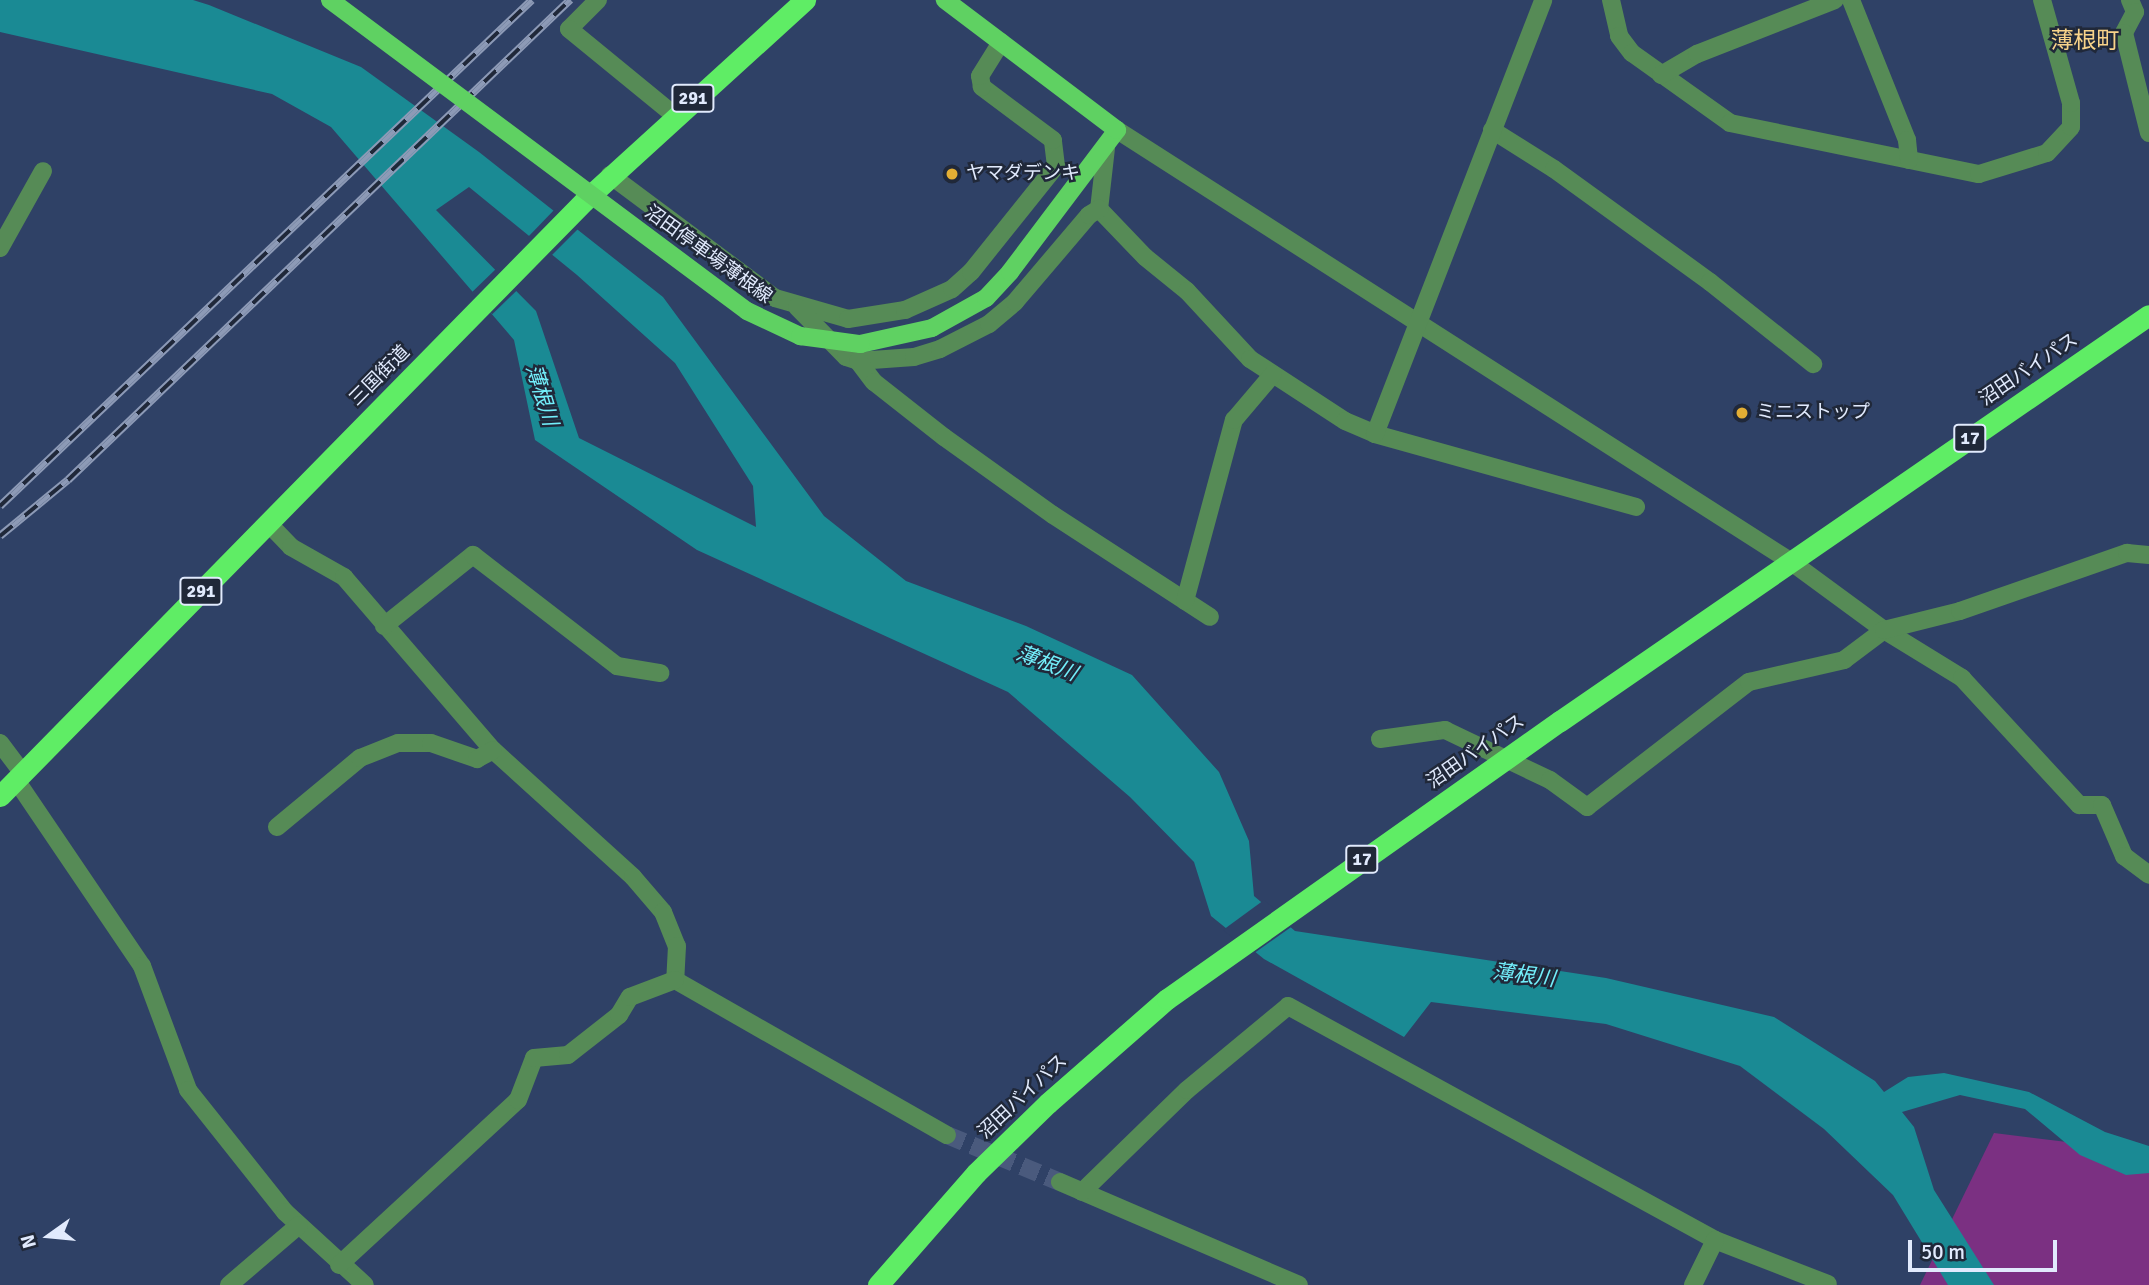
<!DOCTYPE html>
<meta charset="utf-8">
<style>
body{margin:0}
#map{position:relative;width:2149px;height:1285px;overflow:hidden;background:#2f4166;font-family:Signika,"Noto Sans JP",sans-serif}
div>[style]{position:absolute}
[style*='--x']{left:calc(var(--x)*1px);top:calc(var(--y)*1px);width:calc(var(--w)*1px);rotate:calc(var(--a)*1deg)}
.green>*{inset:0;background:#7b3082}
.water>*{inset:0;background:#1a8a94}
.pier>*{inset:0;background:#2f4166;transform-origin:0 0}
.minor-tunnel>*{height:18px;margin-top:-9px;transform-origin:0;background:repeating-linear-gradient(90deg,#4a5a7d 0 18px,transparent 0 27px)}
.minor>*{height:18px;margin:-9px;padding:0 9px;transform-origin:9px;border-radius:9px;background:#568b56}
.major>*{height:18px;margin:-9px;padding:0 9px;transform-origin:9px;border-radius:9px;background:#5fd162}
.highway>*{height:21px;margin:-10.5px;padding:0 10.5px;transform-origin:10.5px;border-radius:10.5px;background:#5fed65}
.rail>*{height:8px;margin-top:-4px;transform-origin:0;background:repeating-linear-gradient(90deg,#202839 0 16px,#8d9ab6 0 32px);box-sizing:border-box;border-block:2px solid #8d9ab6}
.major-bridge>*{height:18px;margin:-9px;padding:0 9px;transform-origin:9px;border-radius:9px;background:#5fd162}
.highway-bridge>*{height:21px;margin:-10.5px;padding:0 10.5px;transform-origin:10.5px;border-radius:10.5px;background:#5fed65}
.dots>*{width:19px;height:19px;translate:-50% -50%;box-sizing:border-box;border:4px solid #202839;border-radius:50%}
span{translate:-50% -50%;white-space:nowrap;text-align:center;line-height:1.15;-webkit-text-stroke:5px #202839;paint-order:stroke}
.shield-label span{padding:2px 5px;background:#202839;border:2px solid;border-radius:5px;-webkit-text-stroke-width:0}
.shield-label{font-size:18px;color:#e1eafd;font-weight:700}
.poi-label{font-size:19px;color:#e1eafd}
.left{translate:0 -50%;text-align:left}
.street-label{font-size:19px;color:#e1eafd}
.water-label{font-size:21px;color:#73effb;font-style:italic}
.quarter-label{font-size:23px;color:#f8d38a}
.north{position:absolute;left:14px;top:1201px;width:70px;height:70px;-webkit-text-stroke:5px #202839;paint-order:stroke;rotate:255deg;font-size:19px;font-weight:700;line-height:28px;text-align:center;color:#e1eafd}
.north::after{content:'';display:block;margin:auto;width:24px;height:32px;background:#e1eafd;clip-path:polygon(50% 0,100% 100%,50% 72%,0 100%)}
.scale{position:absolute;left:1908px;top:1240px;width:149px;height:32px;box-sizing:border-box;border:4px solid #e1eafd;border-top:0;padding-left:9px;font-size:21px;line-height:24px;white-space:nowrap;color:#e1eafd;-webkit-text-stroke:5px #202839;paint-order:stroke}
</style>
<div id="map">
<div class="green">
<i style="clip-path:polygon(1994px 1133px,2149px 1152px,2149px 1285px,1920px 1285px)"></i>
</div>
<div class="water">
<i style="clip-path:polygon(evenodd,0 0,193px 0,209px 5px,361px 67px,479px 152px,663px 297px,824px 516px,906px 581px,1026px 626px,1132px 675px,1219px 772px,1249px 841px,1254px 896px,1295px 931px,1606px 978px,1774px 1017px,1875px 1081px,1884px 1092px,1908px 1077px,1944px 1073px,2029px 1092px,2105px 1132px,2149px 1146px,2149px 1173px,2126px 1175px,2080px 1155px,2025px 1109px,1960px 1095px,1902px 1112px,1914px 1127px,1934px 1190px,1994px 1285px,1948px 1285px,1893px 1195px,1824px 1129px,1740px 1066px,1606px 1024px,1431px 1002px,1404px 1037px,1264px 959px,1211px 916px,1194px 862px,1130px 797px,1008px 692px,697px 550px,535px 440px,514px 340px,331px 127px,272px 94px,0 32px,0 0,469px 187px,577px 275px,675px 363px,753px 486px,756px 527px,579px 438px,536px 311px,436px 210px,469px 187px)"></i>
</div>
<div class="pier">
<i style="clip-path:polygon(556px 208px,580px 227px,550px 257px,527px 238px)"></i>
<i style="left:498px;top:267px;width:30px;height:37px;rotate:46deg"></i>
<i style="clip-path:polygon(1264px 900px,1294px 925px,1253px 954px,1223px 930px)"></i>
</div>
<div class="minor-tunnel">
<i style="--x:947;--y:1135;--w:122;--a:22.6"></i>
</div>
<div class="minor">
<i style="--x:598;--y:0;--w:41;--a:135"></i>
<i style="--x:569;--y:29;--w:136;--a:39.3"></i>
<i style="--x:1611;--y:0;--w:37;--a:77"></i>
<i style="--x:1619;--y:36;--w:21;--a:53"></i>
<i style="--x:1632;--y:53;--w:120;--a:35.5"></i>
<i style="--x:1730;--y:123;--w:254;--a:11.6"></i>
<i style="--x:1979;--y:174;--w:71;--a:-17.2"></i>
<i style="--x:2047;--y:153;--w:35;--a:-47"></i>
<i style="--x:2071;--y:127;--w:24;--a:-90"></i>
<i style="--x:2071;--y:103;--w:107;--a:-105.7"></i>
<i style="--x:1851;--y:0;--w:151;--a:68.2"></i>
<i style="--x:1907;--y:140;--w:20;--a:84"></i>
<i style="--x:2130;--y:0;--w:13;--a:67"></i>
<i style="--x:2135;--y:12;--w:24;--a:118"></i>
<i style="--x:2124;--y:33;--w:103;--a:76"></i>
<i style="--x:1661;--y:75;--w:42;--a:-30.3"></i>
<i style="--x:1697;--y:54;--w:148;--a:-21.4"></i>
<i style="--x:1117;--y:130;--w:799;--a:32.64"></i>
<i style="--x:1790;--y:561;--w:117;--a:36.3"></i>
<i style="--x:1884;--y:630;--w:92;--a:31.6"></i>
<i style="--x:1962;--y:678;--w:173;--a:47.3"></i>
<i style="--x:2079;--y:805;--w:23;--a:0"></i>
<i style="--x:2102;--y:805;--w:56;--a:66.7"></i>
<i style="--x:2124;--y:856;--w:31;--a:37"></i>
<i style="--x:1492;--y:130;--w:73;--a:32.2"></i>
<i style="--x:1554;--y:169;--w:193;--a:35.9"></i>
<i style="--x:1710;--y:282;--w:132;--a:38.5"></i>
<i style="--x:1106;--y:148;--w:61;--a:96.5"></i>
<i style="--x:1099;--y:209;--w:66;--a:46.2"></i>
<i style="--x:1145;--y:257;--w:54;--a:39"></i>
<i style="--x:1187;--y:291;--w:93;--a:47.2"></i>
<i style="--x:1250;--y:359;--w:113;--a:33.1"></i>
<i style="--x:1345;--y:421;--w:33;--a:23"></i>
<i style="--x:1375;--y:434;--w:271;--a:15.6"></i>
<i style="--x:610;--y:175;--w:206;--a:36.7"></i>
<i style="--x:775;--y:298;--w:76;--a:16"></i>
<i style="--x:848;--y:319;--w:58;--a:-9"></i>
<i style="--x:905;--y:310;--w:51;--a:-24.1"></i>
<i style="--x:952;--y:289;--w:25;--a:-42"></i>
<i style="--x:971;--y:272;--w:136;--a:-51.3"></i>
<i style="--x:1056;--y:166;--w:26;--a:-97"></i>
<i style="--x:1053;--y:140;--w:89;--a:-143.3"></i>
<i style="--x:982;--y:87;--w:11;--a:-100"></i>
<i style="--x:980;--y:76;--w:40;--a:-58"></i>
<i style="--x:0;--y:248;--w:88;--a:-60.8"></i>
<i style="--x:797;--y:307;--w:70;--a:45.6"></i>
<i style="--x:846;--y:357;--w:13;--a:18"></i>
<i style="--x:858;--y:361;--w:56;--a:-4.1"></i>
<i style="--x:914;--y:357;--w:27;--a:-17"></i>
<i style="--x:940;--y:349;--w:55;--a:-27"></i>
<i style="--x:989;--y:324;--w:34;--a:-40"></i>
<i style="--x:1015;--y:302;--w:114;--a:-49.6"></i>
<i style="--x:1089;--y:215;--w:12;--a:-31"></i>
<i style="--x:858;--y:361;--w:26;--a:53"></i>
<i style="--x:874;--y:382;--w:89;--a:38.2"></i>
<i style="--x:944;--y:437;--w:134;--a:35.6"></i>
<i style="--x:1053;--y:515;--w:187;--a:33"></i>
<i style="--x:1375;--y:434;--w:465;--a:-68.8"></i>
<i style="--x:268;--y:523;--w:33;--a:46"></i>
<i style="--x:291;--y:547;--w:61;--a:29.5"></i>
<i style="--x:344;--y:577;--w:228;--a:49.3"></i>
<i style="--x:493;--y:750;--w:189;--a:42.2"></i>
<i style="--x:633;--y:877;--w:46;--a:49.4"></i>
<i style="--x:663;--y:912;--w:37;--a:68"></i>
<i style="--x:677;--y:946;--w:34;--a:93"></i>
<i style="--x:1185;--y:601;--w:188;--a:-74.9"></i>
<i style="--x:1234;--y:420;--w:60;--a:-49.7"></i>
<i style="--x:384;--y:626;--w:114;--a:-38.6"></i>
<i style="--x:473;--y:555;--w:182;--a:37.6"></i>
<i style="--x:617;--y:666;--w:44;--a:9.2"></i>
<i style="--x:1380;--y:739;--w:66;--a:-7.9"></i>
<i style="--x:1445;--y:730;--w:116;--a:25.5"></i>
<i style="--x:1550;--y:780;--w:46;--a:36.1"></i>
<i style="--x:1587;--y:807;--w:205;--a:-37.7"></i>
<i style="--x:1749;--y:682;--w:98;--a:-13"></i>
<i style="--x:1844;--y:660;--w:50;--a:-36.9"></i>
<i style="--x:1884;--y:630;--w:78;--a:-14"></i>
<i style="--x:1960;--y:611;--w:177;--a:-19.2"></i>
<i style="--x:2127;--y:553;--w:22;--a:5"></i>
<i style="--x:0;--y:743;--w:38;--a:53"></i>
<i style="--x:16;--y:780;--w:225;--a:55.9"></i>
<i style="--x:142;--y:966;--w:132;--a:69.6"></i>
<i style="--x:188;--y:1090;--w:156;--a:51.5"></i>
<i style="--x:285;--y:1212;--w:108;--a:42.4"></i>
<i style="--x:277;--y:827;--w:108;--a:-39.7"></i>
<i style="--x:360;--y:758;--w:41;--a:-21.5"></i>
<i style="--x:398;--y:743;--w:33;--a:0"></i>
<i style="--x:431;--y:743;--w:49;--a:19.2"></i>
<i style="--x:477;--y:759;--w:18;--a:-29"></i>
<i style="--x:675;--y:980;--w:313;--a:29.7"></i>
<i style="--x:1060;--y:1182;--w:260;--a:23.3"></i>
<i style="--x:1082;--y:1192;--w:146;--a:-44.2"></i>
<i style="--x:1187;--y:1090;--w:131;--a:-39.7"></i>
<i style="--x:1288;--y:1006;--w:487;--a:28.7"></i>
<i style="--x:1715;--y:1240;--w:121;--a:21.3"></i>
<i style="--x:339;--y:1265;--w:243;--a:-42.7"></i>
<i style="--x:518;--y:1100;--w:45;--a:-69.1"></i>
<i style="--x:534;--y:1058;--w:34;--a:-5"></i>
<i style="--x:568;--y:1055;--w:65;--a:-38.1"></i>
<i style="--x:619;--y:1015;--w:21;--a:-59"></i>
<i style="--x:630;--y:997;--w:48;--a:-20.7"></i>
<i style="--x:229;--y:1285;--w:92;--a:-40.6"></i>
<i style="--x:1693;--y:1285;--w:50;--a:-63.9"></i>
</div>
<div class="major">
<i style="--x:860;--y:344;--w:74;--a:-12.5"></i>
<i style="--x:932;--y:328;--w:62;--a:-29.1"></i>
<i style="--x:986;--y:298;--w:35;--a:-47"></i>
<i style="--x:1010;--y:272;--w:178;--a:-53"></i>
<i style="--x:1117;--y:130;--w:216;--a:-142.9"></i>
</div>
<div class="highway">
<i style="--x:1560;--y:721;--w:715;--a:-34.58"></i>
<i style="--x:0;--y:796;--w:834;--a:-45.53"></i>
<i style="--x:584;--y:201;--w:299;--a:-42.3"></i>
<i style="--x:878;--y:1285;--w:149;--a:-48.8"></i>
<i style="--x:976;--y:1173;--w:100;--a:-44.2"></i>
<i style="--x:1048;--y:1103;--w:158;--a:-41.2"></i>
</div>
<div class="rail">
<i style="--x:0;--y:506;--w:734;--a:-43.57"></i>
<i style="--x:0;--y:536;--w:88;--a:-39.5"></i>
<i style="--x:68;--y:480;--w:695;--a:-43.72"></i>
</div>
<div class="major-bridge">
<i style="--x:330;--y:0;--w:520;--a:36.72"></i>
<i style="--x:747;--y:311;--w:59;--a:25.3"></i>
<i style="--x:800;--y:336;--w:61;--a:7.6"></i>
</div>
<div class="highway-bridge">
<i style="--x:1167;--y:999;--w:481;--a:-35.3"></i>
</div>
<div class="dots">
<i style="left:952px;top:174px;background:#e3ae34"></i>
<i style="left:1742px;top:413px;background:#e3ae34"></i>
</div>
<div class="shield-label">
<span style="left:693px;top:98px">291</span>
<span style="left:1970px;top:438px">17</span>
<span style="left:201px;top:591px">291</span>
<span style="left:1362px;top:859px">17</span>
</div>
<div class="poi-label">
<span class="left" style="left:966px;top:174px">ヤマダデンキ</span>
<span class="left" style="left:1756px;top:413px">ミニストップ</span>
</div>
<div class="street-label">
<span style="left:708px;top:255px;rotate:36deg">沼田停車場薄根線</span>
<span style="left:2029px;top:370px;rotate:-34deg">沼田バイパス</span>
<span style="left:380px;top:376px;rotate:-45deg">三国街道</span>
<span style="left:1476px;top:752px;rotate:-35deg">沼田バイパス</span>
<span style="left:1023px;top:1097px;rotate:-43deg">沼田バイパス</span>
</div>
<div class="water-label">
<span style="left:542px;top:395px;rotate:73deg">薄根川</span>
<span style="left:1047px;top:663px;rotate:21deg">薄根川</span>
<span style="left:1524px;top:975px;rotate:7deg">薄根川</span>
</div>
<div class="quarter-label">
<span style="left:2085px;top:41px">薄根町</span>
</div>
<div class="north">N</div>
<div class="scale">50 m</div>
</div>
